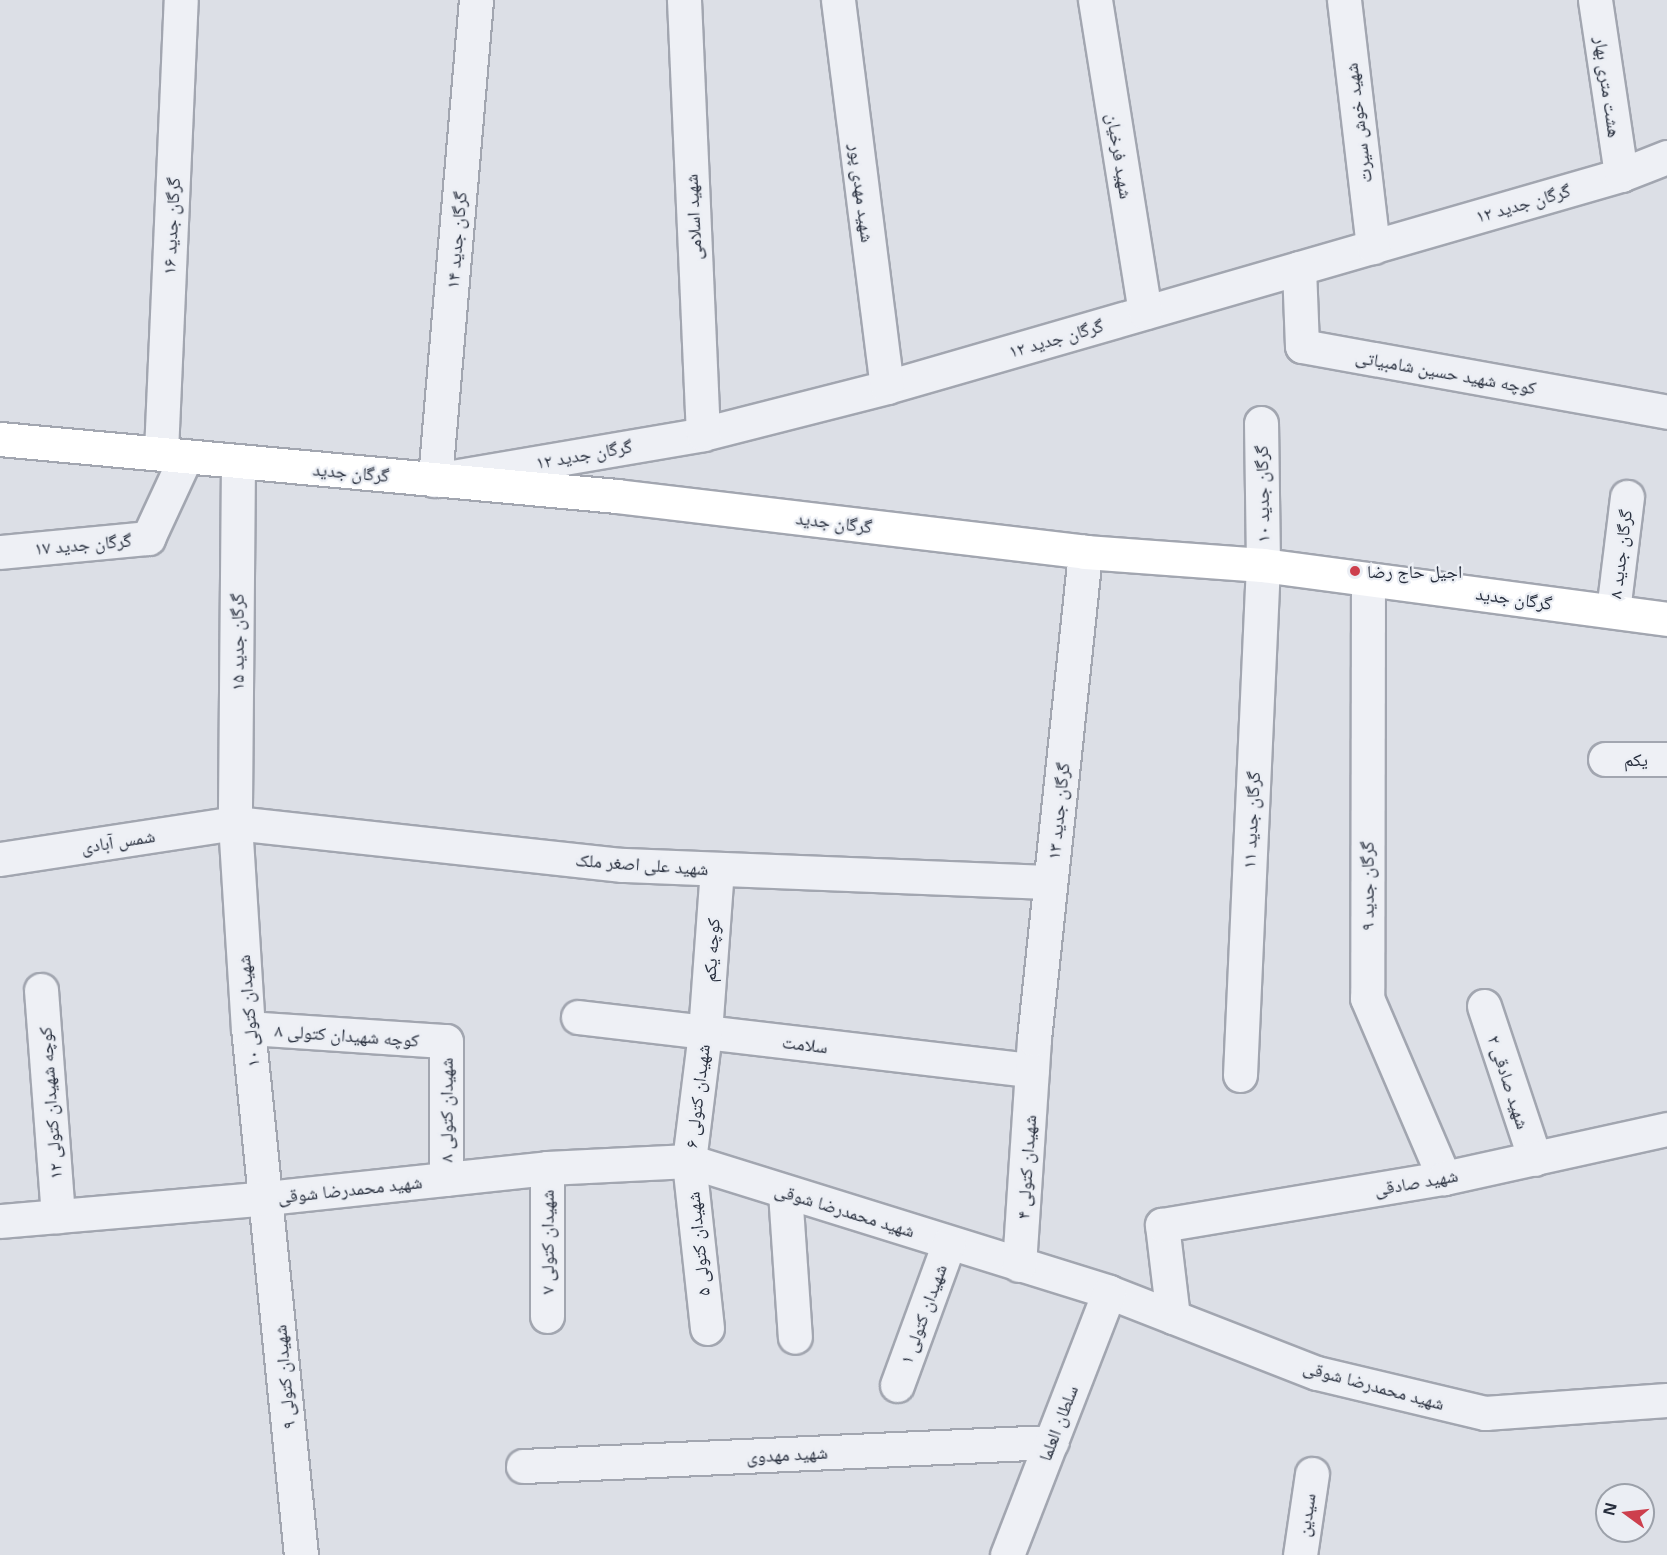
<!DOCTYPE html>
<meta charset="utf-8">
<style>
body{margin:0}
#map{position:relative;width:1667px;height:1555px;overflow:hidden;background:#dcdfe6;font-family:"Open Sans","Noto Naskh Arabic",sans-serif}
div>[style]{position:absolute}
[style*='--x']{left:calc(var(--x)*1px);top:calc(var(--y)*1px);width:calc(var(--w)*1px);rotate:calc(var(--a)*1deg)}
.roads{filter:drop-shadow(2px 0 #a2a6b0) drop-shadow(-2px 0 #a2a6b0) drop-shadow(0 2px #a2a6b0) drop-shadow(0 -2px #a2a6b0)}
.minor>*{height:33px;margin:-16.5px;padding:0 16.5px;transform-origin:16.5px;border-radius:16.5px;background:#eef0f5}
.major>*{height:33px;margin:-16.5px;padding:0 16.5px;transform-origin:16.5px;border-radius:16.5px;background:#fff}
.dots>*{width:16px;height:16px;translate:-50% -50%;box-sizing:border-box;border:3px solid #ebeef4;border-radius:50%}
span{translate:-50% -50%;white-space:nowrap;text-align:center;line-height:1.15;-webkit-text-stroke:4.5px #ebeef4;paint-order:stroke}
.street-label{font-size:18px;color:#262d3c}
.poi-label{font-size:18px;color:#262d3c}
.left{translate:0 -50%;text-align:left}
.north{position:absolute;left:1595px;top:1483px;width:60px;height:60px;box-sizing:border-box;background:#ebeef4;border:2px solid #9ca1aa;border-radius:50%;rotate:285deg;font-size:16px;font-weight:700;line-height:24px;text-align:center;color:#262d3c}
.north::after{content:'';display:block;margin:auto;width:21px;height:27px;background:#cd3f4d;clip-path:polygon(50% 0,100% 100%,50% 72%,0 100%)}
</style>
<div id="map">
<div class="roads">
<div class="minor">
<i style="--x:476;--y:0;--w:482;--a:94.9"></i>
<i style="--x:435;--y:480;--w:272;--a:-9.7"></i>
<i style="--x:703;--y:434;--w:190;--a:-14.3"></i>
<i style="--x:887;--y:387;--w:764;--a:-16.11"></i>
<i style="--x:1621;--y:175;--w:49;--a:-21.4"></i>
<i style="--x:684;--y:0;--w:434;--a:87.5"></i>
<i style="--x:838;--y:0;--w:390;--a:82.8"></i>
<i style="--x:1095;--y:0;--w:316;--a:80.9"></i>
<i style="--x:1344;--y:0;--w:249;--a:83.3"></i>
<i style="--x:1595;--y:0;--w:177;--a:81.5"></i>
<i style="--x:1299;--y:268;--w:78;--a:87.8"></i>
<i style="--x:1302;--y:346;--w:371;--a:10.2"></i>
<i style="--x:161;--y:452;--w:452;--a:-87.5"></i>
<i style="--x:238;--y:462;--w:361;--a:90.5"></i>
<i style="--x:235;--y:823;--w:205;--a:86.4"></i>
<i style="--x:248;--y:1028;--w:530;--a:84.26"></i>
<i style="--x:0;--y:552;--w:149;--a:-5.4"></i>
<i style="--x:148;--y:538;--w:90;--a:-65.1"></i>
<i style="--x:1368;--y:579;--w:419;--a:90.1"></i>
<i style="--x:1367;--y:998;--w:196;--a:66.8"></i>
<i style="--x:1613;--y:611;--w:115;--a:-83"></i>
<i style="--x:1605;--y:759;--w:62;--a:0"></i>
<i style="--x:0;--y:859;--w:238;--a:-8.7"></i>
<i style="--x:235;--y:823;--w:390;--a:6.2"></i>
<i style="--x:623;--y:865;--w:427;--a:2.3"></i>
<i style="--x:41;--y:990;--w:227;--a:85.7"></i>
<i style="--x:1484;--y:1006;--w:161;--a:71.6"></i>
<i style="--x:578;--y:1017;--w:457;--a:6.7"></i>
<i style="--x:248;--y:1028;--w:198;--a:3.8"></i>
<i style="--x:446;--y:1041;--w:138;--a:90"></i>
<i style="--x:1240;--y:1075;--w:511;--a:-87.42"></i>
<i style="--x:1263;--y:565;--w:142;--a:-90.8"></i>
<i style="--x:785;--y:1192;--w:145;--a:86.1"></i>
<i style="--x:0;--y:1221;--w:268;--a:-4.9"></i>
<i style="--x:267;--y:1198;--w:282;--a:-6.1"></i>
<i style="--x:547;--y:1168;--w:142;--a:-2.8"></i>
<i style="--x:689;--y:1161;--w:440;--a:17.3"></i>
<i style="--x:1109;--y:1292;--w:223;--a:21.3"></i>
<i style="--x:1317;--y:1373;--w:173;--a:13.4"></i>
<i style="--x:1485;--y:1413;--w:182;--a:-4.1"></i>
<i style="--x:1019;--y:1265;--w:226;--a:-86.2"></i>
<i style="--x:1034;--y:1039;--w:490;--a:-84"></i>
<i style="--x:547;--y:1316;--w:148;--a:-90"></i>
<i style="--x:1173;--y:1317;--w:93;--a:-96.8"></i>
<i style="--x:1162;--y:1225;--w:286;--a:-9.5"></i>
<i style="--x:1444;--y:1178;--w:228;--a:-12.4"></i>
<i style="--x:707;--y:1328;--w:168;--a:-96.2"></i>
<i style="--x:689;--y:1161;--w:130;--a:-82.9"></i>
<i style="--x:705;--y:1032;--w:163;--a:-85.8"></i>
<i style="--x:897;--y:1385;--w:151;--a:-69.9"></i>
<i style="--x:523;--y:1466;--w:529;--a:-2.6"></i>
<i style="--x:1007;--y:1555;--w:282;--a:-68.8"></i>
<i style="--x:1300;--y:1555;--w:82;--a:-81.6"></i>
</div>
<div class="major">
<i style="--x:0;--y:439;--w:620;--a:5.28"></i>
<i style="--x:617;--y:496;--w:471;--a:6.8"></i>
<i style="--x:1085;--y:552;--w:178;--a:4.2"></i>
<i style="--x:1263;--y:565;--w:408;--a:7.6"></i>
</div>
</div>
<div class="dots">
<i style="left:1355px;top:571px;background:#cd3f4d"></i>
</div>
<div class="street-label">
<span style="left:1608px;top:87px;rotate:82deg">هشت متری بهار</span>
<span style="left:1358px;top:123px;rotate:-97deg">شهید خوش سیرت</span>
<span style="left:1120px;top:156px;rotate:81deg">شهید فرخیان</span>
<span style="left:862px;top:193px;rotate:83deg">شهید مهدی پور</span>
<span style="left:1523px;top:203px;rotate:-16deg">گرگان جدید ۱۲</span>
<span style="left:693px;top:217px;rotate:-93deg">شهید اسلامی</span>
<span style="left:171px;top:226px;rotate:-87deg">گرگان جدید ۱۶</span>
<span style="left:456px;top:240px;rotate:-85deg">گرگان جدید ۱۴</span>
<span style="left:1056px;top:338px;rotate:-16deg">گرگان جدید ۱۲</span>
<span style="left:1446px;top:372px;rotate:10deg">کوچه شهید حسین شامبیاتی</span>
<span style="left:584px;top:454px;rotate:-10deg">گرگان جدید ۱۲</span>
<span style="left:351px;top:472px;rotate:5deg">گرگان جدید</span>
<span style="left:1262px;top:494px;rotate:-91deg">گرگان جدید ۱۰</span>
<span style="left:834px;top:522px;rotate:7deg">گرگان جدید</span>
<span style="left:83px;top:544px;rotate:-5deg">۱۷ گرگان جدید</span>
<span style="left:1620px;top:554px;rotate:-83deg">گرگان جدید ۸</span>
<span style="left:1514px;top:598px;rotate:8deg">گرگان جدید</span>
<span style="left:237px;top:642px;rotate:-90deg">۱۵ گرگان جدید</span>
<span style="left:1636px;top:759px">یکم</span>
<span style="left:1058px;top:811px;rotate:-84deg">گرگان جدید ۱۳</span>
<span style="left:1251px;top:820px;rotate:-87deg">گرگان جدید ۱۱</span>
<span style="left:118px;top:841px;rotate:-9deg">شمس آبادی</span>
<span style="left:642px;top:864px;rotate:4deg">شهید علی اصغر ملک</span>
<span style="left:1367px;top:886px;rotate:-90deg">گرگان جدید ۹</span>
<span style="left:711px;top:950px;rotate:-86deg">کوچه یکم</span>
<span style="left:248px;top:1011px;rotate:-95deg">۱۰ شهیدان کتولی</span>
<span style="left:347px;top:1035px;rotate:4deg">کوچه شهیدان کتولی ۸</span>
<span style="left:805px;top:1044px;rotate:7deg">سلامت</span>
<span style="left:1509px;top:1082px;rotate:72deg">۲ شهید صادقی</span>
<span style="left:697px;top:1096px;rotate:-83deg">۶ شهیدان کتولی</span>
<span style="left:50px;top:1103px;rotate:-94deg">کوچه شهیدان کتولی ۱۲</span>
<span style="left:446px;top:1110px;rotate:-90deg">۸ شهیدان کتولی</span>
<span style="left:1026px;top:1167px;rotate:-86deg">۴ شهیدان کتولی</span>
<span style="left:1416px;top:1182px;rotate:-10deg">شهید صادقی</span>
<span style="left:350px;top:1189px;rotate:-6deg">شهید محمدرضا شوقی</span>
<span style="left:845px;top:1210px;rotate:17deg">شهید محمدرضا شوقی</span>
<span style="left:547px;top:1242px;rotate:-90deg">۷ شهیدان کتولی</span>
<span style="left:698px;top:1244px;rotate:-96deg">۵ شهیدان کتولی</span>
<span style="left:923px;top:1314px;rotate:-70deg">۱ شهیدان کتولی</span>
<span style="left:284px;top:1377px;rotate:-95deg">۹ شهیدان کتولی</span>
<span style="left:1374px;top:1385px;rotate:15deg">شهید محمدرضا شوقی</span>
<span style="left:1058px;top:1423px;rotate:-69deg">سلطان العلما</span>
<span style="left:787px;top:1454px;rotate:-3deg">شهید مهدوی</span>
<span style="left:1306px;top:1515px;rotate:-82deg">سیدین</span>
</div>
<div class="poi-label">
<span class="left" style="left:1367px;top:571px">اجیل حاج رضا</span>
</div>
<div class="north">N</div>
</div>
